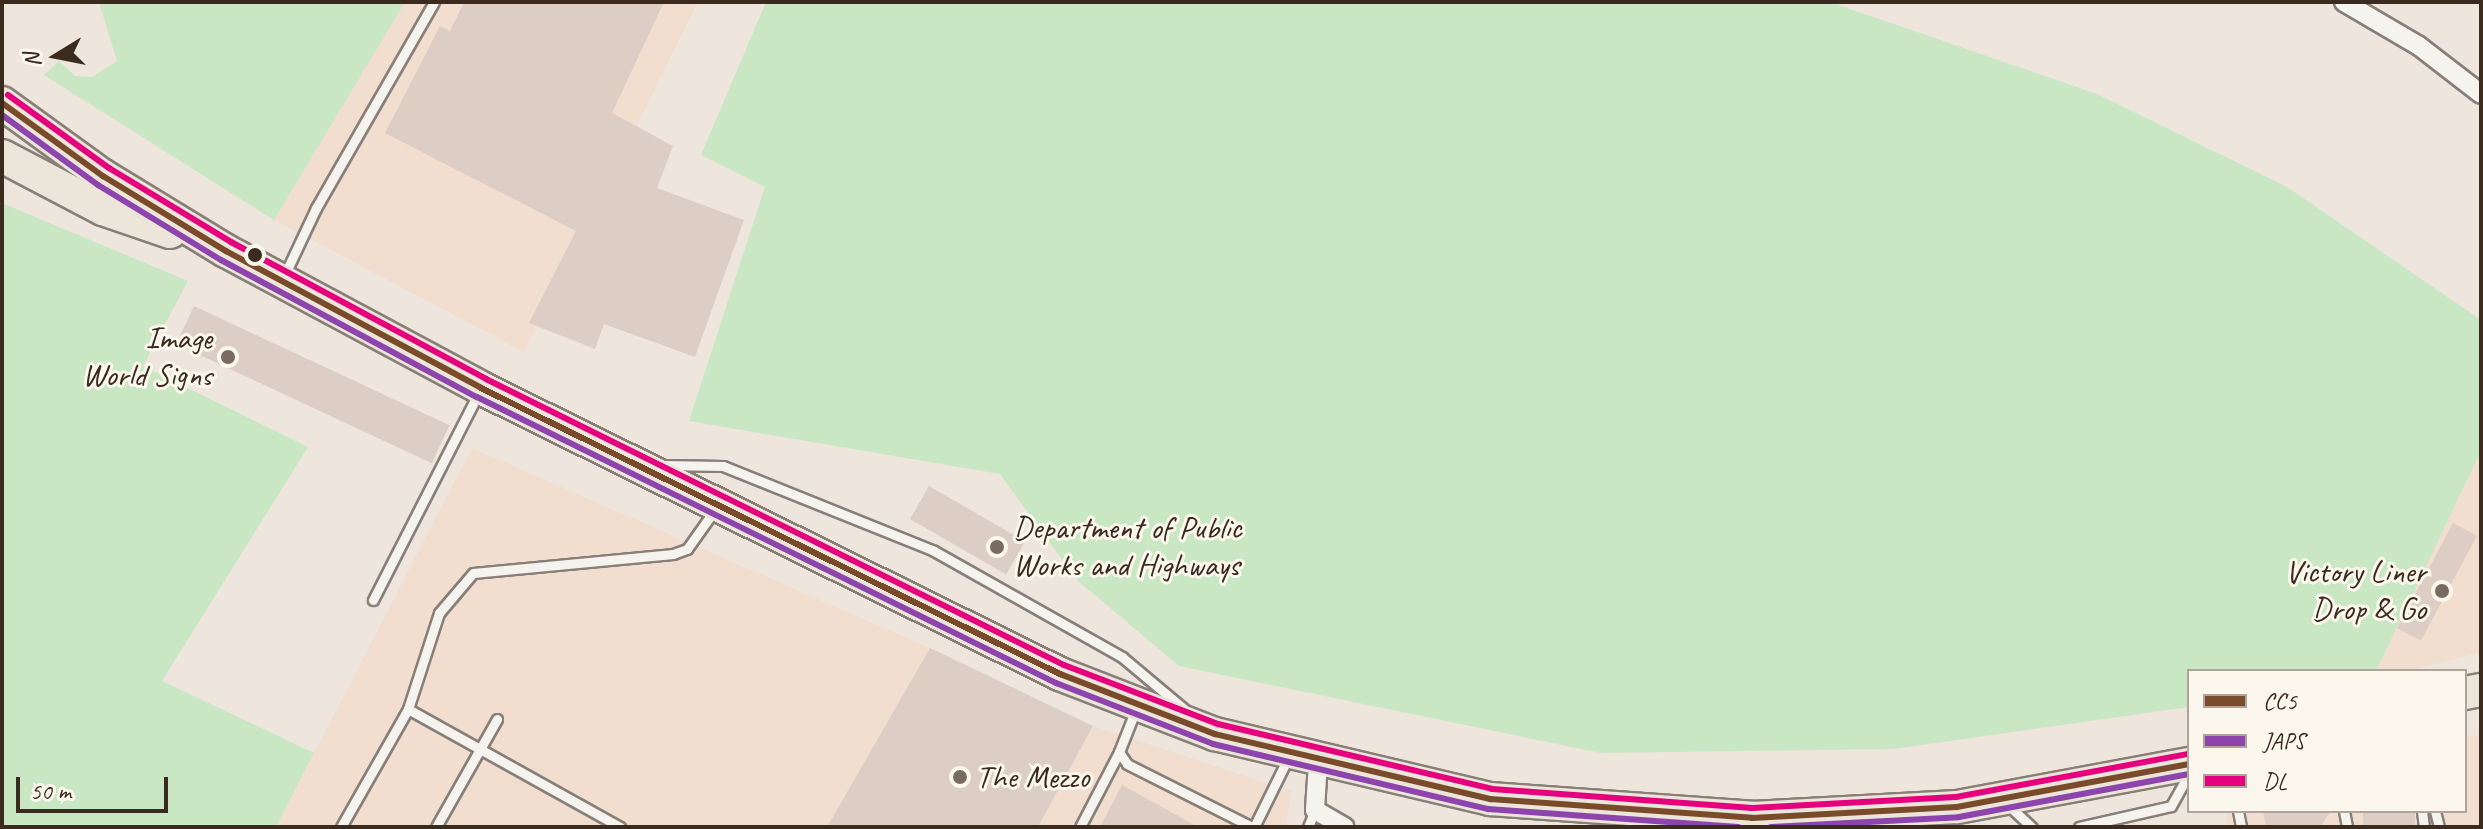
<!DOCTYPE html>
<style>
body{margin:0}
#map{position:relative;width:2483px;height:829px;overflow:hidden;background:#eee5dc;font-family:Caveat,sans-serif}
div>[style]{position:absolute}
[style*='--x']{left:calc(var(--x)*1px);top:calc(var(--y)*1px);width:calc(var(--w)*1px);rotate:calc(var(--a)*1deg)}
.built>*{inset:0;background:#f1dece}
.green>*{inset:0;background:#c9e7c3}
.building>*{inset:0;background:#dccec4;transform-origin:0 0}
.roads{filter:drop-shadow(2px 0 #877f78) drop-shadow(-2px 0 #877f78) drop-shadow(0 2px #877f78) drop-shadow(0 -2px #877f78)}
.lane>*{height:9px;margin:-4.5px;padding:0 4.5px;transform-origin:4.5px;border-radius:4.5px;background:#f5f3ee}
.street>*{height:18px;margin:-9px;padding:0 9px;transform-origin:9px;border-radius:9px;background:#f5f3ee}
.highway>*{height:32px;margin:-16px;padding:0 16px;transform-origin:16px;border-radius:16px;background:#ece6da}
.bus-1>*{height:6px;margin:-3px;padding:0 3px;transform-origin:3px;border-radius:3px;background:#7a4b2a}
.bus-2>*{height:6px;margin:-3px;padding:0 3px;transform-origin:3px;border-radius:3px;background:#8e44ad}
.bus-3>*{height:6px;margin:-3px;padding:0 3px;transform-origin:3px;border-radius:3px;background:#e5007d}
.dots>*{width:22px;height:22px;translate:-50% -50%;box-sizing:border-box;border:4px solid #fbf7ec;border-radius:50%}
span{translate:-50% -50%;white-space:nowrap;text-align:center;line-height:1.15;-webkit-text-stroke:6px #fbf7ec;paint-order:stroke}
.poi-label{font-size:32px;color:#3b2a1e}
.right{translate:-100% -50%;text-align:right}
.left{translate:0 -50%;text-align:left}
.frame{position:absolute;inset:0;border:4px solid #3b2a1e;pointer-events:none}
.legend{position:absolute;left:2187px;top:669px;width:280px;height:144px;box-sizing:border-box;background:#fbf7ec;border:2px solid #aea59a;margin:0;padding:10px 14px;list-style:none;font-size:24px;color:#3b2a1e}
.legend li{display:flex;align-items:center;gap:16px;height:40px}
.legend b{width:40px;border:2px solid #aea59a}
.north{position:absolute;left:16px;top:16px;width:80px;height:80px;-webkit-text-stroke:6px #fbf7ec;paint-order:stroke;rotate:260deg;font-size:22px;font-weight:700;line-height:32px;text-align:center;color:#3b2a1e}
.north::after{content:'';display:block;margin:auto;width:28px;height:36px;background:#3b2a1e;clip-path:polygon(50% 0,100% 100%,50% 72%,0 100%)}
.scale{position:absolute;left:16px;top:777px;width:152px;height:36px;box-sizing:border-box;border:4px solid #3b2a1e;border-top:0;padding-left:10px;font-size:24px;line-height:28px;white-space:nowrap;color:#3b2a1e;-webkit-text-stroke:6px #fbf7ec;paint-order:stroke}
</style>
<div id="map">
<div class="built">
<i style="clip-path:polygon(405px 2px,698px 2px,524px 352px,274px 220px)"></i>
<i style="clip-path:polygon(472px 448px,930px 648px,827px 827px,276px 827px)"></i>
<i style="clip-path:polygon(2481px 451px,2481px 652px,2408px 671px,2376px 671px)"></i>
<i style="clip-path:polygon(1093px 726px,1291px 791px,1286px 827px,1038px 827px)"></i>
<i style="clip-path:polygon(2481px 735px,2481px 827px,2227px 827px,2226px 811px,2465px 811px,2465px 737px)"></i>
</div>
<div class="green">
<i style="clip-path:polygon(99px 2px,405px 2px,274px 220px,44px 75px,59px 61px,75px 76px,92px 77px,117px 61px)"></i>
<i style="clip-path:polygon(766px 2px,1830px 2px,2097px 94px,2287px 187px,2481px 320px,2481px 451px,2376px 671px,2189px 671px,2189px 707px,1894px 749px,1601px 753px,1179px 666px,1077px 580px,1000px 474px,689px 421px,765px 187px,701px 155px)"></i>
<i style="clip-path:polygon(2px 203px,188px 281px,143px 366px,308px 447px,162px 681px,314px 753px,276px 827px,2px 827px)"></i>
</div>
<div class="building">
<i style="clip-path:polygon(464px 2px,664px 2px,612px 113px,673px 146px,657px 188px,744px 220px,695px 357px,604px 324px,595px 349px,529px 323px,576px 231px,385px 133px,440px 26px,450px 31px)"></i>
<i style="left:194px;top:306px;width:282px;height:42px;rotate:25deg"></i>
<i style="left:929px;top:486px;width:111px;height:38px;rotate:30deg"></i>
<i style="left:2453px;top:523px;width:27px;height:119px;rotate:28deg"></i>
<i style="clip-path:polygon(930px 648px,1093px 726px,1038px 827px,827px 827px)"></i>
<i style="clip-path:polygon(1122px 785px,1198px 827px,1100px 827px)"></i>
<i style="clip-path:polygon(2263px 811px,2331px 811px,2320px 827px,2266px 827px)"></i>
<i style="left:2363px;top:811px;width:52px;height:16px"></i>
</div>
<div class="roads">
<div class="lane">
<i style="--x:284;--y:276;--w:75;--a:-64.8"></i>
<i style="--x:316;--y:208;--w:237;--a:-60.2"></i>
<i style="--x:662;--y:465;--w:61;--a:0.9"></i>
<i style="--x:723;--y:466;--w:227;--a:21.9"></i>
<i style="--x:934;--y:551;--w:216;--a:29.4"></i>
<i style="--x:1122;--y:657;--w:81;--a:40"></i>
<i style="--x:373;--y:600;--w:231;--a:-63"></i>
<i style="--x:408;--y:709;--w:243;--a:29.1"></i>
<i style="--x:1136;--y:709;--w:46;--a:111.6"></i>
<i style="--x:1119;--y:752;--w:14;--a:56"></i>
<i style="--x:1127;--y:764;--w:140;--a:26.7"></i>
<i style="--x:2008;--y:805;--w:33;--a:43"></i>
<i style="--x:2238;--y:811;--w:16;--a:79"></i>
<i style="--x:2344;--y:811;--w:16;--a:79"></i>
<i style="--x:2422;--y:811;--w:16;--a:83"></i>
<i style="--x:2435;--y:811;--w:16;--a:76"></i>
<i style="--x:341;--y:827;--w:136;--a:-60.4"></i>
<i style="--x:408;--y:709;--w:101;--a:-72.1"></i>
<i style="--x:439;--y:613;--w:52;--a:-49.6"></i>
<i style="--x:473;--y:573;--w:201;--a:-5.4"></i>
<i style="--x:673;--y:554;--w:15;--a:-20"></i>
<i style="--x:687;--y:549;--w:47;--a:-54.6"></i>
<i style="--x:436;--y:827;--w:124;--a:-60.5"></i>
<i style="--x:1080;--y:827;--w:85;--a:-62.5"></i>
<i style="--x:1254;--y:827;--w:77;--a:-63.8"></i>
<i style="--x:1308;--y:827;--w:18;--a:-68"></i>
<i style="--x:2079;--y:827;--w:94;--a:-12.9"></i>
<i style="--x:2171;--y:806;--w:38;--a:-61"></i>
</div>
<div class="street">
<i style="--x:2344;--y:2;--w:87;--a:30.4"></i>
<i style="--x:2419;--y:46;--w:78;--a:37.7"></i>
<i style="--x:1318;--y:762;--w:48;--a:93.6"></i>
<i style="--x:1315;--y:810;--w:34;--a:30"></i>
</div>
<div class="highway">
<i style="--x:2;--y:103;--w:125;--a:35.9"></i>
<i style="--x:103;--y:176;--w:144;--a:31.4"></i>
<i style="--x:226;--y:251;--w:289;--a:28.2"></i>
<i style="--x:481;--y:388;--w:646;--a:26.29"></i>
<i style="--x:1060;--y:674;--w:166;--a:21.2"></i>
<i style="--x:1215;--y:734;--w:283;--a:13.3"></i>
<i style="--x:1490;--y:799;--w:263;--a:4.1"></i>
<i style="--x:1752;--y:818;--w:205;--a:-3.1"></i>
<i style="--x:1957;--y:807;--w:236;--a:-10.5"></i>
<i style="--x:2;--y:156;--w:114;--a:27.7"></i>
<i style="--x:103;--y:209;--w:71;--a:18.9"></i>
<i style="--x:2465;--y:693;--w:16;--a:-11"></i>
</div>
</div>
<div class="bus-1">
<i style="--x:2;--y:103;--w:125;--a:35.9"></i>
<i style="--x:103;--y:176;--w:144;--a:31.4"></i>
<i style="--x:226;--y:251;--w:289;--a:28.2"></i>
<i style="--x:481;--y:388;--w:646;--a:26.29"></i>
<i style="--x:1060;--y:674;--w:166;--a:21.2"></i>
<i style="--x:1215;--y:734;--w:283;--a:13.3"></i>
<i style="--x:1490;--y:799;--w:263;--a:4.1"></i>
<i style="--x:1752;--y:818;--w:205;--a:-3.1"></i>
<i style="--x:1957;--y:807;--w:236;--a:-10.5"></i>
</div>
<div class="bus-2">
<i style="--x:2;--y:115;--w:119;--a:36.1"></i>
<i style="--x:98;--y:185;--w:144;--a:31.4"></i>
<i style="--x:221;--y:260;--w:290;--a:28.2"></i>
<i style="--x:477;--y:397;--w:646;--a:26.29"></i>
<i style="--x:1056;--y:683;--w:168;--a:21.2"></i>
<i style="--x:1213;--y:744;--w:283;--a:13.3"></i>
<i style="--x:1488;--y:809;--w:251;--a:4.1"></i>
<i style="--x:1771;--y:827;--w:188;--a:-3"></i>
<i style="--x:1959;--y:817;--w:234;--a:-10.6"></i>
</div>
<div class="bus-3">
<i style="--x:8;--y:95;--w:125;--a:35.9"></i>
<i style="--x:109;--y:168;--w:143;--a:31.2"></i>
<i style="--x:231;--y:242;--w:289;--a:28.2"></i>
<i style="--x:486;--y:379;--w:645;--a:26.33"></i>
<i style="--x:1064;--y:665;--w:165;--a:21"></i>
<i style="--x:1218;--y:724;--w:282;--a:13.3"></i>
<i style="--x:1492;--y:789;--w:261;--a:4.2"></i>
<i style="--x:1752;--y:808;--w:204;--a:-3.1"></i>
<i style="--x:1956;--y:797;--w:235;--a:-10.5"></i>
</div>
<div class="dots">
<i style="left:255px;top:255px;background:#3b2a1e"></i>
<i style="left:228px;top:357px;background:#7a6b60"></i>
<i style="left:997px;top:547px;background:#7a6b60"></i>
<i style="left:2442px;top:591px;background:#7a6b60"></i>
<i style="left:960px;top:777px;background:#7a6b60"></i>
</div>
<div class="poi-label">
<span class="right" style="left:212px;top:357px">Image<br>World Signs</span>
<span class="left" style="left:1013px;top:547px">Department of Public<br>Works and Highways</span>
<span class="right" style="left:2426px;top:591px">Victory Liner<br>Drop &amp; Go</span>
<span class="left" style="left:976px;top:777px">The Mezzo</span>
</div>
<div class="frame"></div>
<ul class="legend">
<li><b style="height:10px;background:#7a4b2a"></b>CC5</li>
<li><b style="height:10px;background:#8e44ad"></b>JAPS</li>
<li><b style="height:10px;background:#e5007d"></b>DL</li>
</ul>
<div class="north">N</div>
<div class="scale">50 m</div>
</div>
